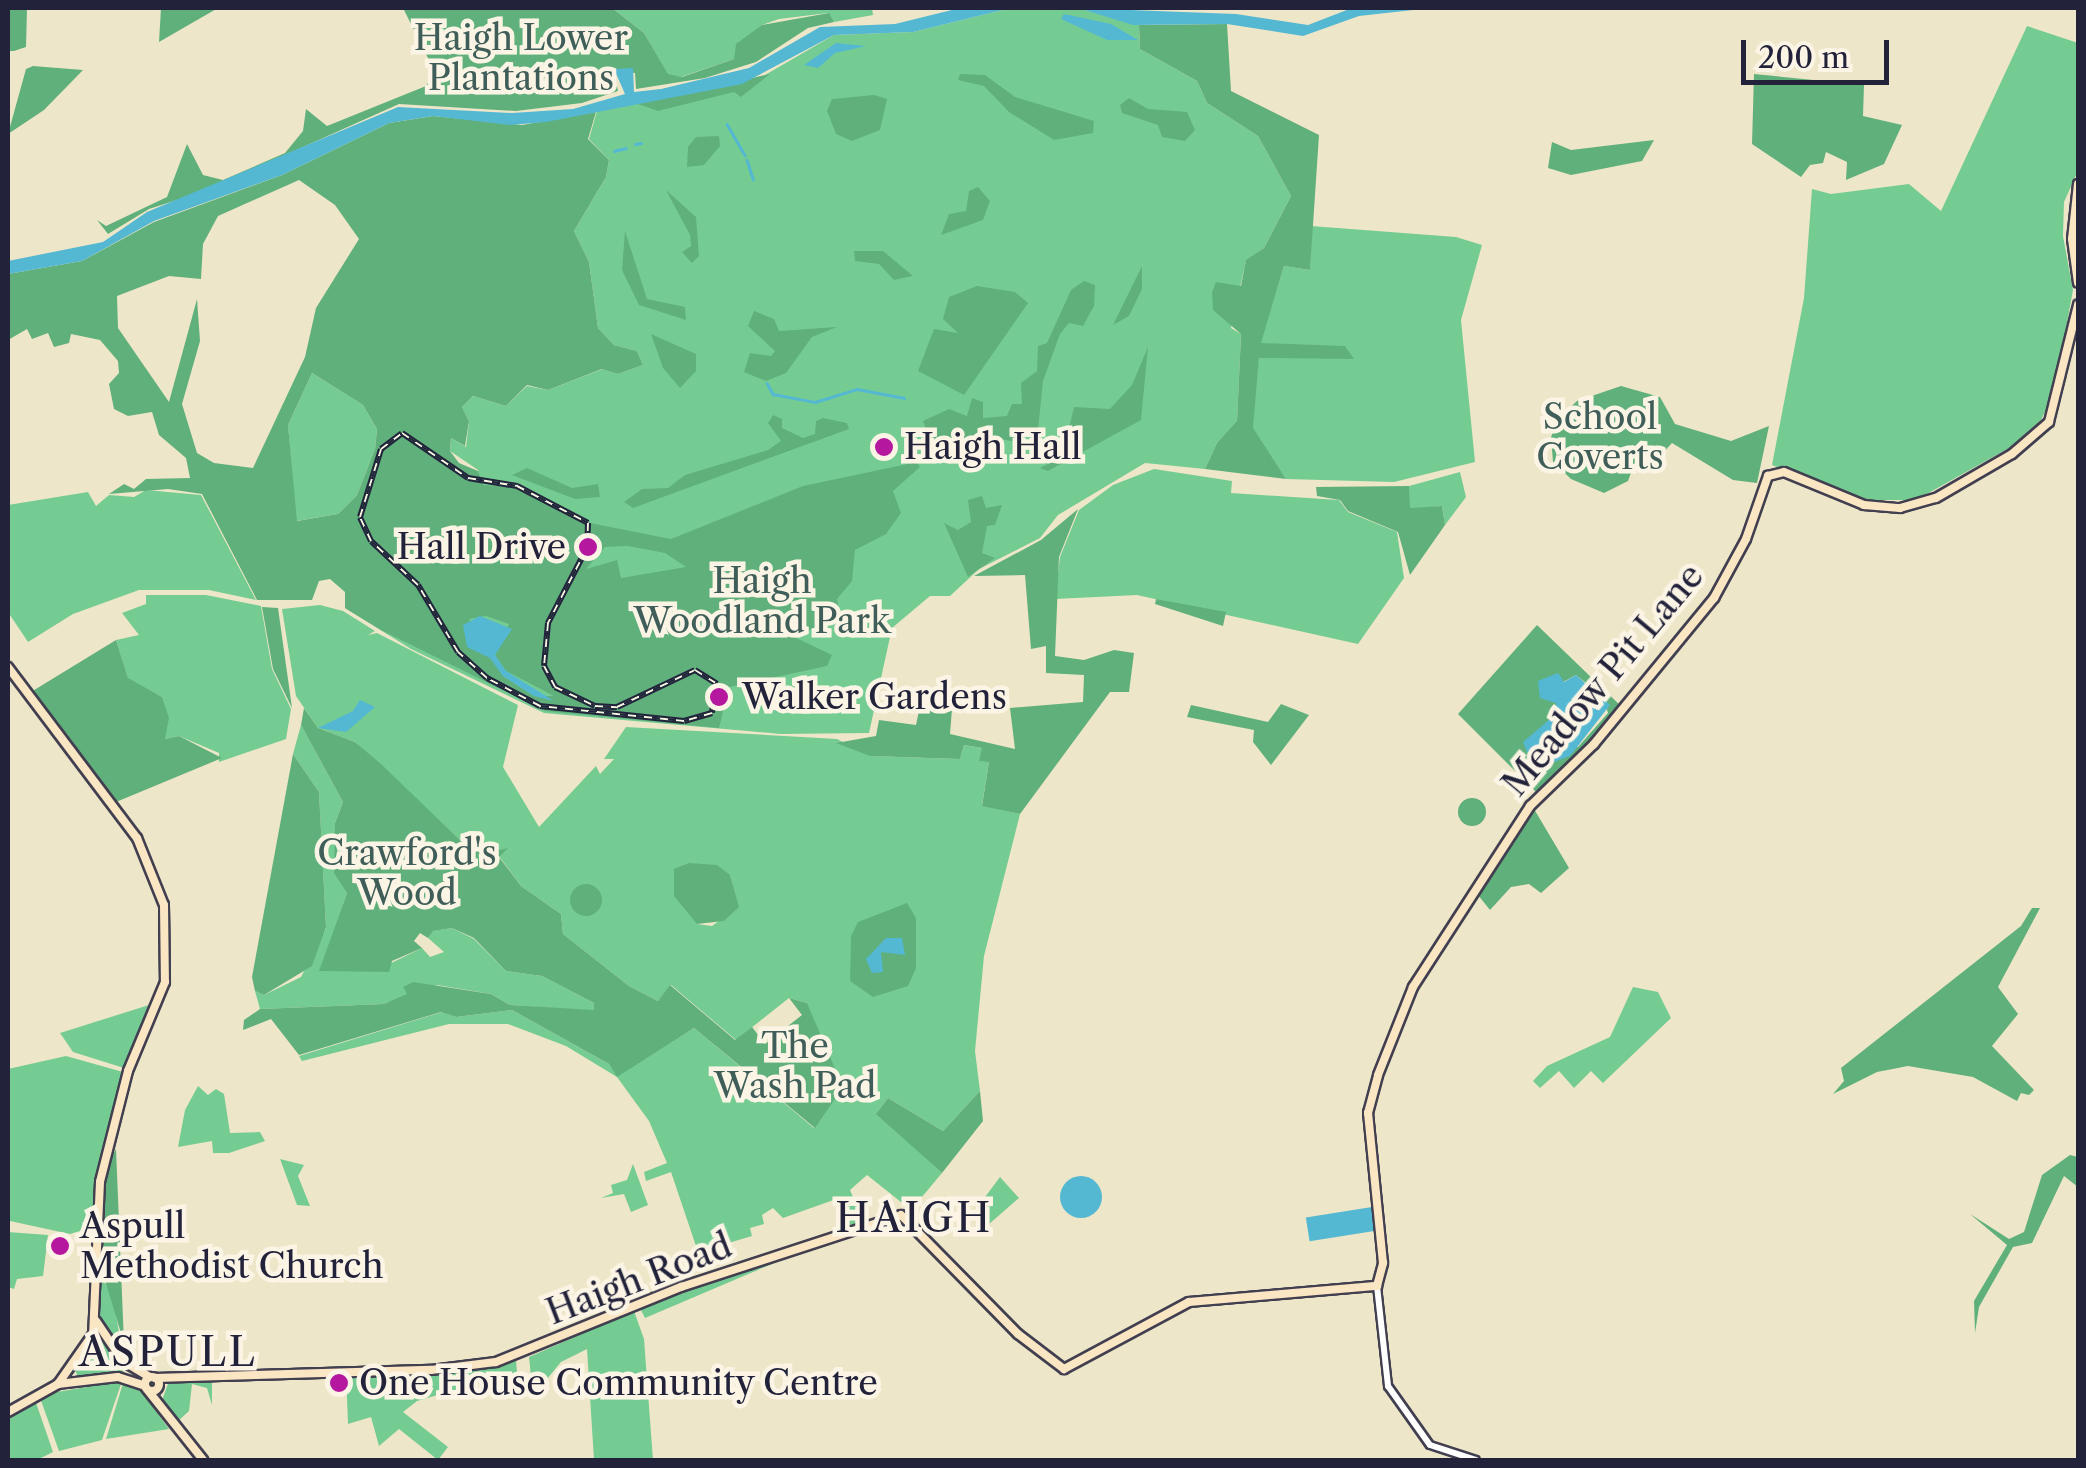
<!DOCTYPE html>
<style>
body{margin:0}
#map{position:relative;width:2086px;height:1468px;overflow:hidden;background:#eee6c8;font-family:"Libre Caslon Text",serif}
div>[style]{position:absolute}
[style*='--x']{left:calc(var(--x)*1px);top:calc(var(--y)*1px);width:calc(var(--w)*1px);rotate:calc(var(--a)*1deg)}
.green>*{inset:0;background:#75cc92}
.forest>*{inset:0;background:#60b07c}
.round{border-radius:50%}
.water>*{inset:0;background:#54b8d3;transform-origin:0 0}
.stream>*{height:2.5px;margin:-1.25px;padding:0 1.25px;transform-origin:1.25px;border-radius:1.25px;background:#54b8d3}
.roads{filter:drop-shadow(2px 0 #413f50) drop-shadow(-2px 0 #413f50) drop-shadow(0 2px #413f50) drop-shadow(0 -2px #413f50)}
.tertiary>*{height:6px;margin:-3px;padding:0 3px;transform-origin:3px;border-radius:3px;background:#fff}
.secondary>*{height:8px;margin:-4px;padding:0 4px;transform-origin:4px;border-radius:4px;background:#fbe6c4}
.secondary>.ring{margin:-4px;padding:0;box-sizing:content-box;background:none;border:8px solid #fbe6c4;border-radius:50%}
.rail>*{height:6px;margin-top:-3px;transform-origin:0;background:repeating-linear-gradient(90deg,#fcf5e5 0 8px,#22223b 0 16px);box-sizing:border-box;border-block:2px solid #22223b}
.dots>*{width:28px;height:28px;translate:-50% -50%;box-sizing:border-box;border:5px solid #fcf5e5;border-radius:50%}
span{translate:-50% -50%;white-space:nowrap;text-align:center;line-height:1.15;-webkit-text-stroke:9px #fcf5e5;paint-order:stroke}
.park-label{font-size:35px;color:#3f5e59}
.poi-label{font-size:35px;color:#22223b}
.left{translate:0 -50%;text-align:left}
.right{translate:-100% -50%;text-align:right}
.street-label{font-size:35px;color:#22223b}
.quarter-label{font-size:40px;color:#22223b;letter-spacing:2.5px}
.frame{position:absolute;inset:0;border:10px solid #22223b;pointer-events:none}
.scale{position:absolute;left:1741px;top:40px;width:148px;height:45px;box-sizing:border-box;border:5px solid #22223b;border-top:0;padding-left:12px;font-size:30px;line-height:35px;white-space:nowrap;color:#22223b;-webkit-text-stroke:8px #fcf5e5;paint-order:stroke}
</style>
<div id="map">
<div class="green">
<i style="clip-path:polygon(612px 8px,872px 8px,873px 15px,834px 22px,828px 13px,779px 19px,762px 25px,734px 59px,681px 77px,668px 75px,644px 33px)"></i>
<i style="clip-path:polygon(1011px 8px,1078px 8px,1139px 25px,1140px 49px,1197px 81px,1207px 103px,1258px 136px,1291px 196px,1264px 248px,1246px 261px,1231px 328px,1241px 334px,1237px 422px,1217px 443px,1205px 469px,1145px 463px,1058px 515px,1040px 538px,979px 569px,950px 596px,930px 596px,892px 628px,869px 733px,781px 734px,544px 713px,411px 649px,345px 608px,346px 588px,479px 482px,478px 470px,450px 451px,451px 438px,466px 447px,469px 421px,462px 407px,473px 396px,506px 406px,527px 386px,548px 390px,603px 369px,618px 374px,643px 365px,637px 351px,614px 345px,598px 328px,589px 262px,574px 231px,606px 177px,609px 160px,589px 139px,597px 111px,758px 79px,834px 35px,913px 32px)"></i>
<i style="clip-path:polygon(2027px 26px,2078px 43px,2078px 171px,2064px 202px,2063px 236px,2073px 290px,2054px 393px,2041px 420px,2009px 448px,1916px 500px,1861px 500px,1772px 465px,1804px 298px,1812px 189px,1831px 194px,1909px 184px,1941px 211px)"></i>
<i style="clip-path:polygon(1311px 226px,1456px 237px,1482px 245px,1461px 320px,1475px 462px,1394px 482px,1286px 479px,1252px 429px,1260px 344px,1284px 266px,1310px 270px)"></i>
<i style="clip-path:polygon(312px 373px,363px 405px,377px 429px,375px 449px,357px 495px,338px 514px,296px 521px,288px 425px)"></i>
<i style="clip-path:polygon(1154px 469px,1232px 481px,1231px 493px,1339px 500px,1348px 512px,1397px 532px,1404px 578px,1358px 644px,1137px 595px,1055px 599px,1060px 557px,1079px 510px,1113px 485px)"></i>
<i style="clip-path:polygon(1460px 472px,1466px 497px,1445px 525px,1442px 506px,1409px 509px,1409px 486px)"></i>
<i style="clip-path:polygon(146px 490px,201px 495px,256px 600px,209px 590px,139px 590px,73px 614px,28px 642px,8px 612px,8px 505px,88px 492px,96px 506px,109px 495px,134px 497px)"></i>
<i style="clip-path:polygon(146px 595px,206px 595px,261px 606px,272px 669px,291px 709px,286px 739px,219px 762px,219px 753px,179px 736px,165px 739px,162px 697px,128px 679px,116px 640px,139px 635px,122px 613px,146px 604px)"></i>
<i style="clip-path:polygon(evenodd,320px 605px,343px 611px,375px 631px,368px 635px,377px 633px,518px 705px,503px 767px,539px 827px,596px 766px,600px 774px,614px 759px,604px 759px,626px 727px,837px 739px,871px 756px,960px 759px,964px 745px,982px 748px,989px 762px,982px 805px,1020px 814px,984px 956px,975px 1051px,980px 1091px,943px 1131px,888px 1098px,877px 1113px,942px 1173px,911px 1210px,867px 1175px,850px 1190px,863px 1221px,849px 1226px,839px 1198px,783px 1218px,773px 1208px,762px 1215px,764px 1224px,750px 1228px,752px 1236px,698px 1252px,671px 1172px,646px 1181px,644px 1172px,667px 1163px,649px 1121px,617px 1077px,566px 1046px,508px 1024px,449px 1024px,302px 1061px,299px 1056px,442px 1012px,456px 1017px,512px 1010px,609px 1064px,617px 1076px,694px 1028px,814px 1128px,807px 1003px,789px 998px,736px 1040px,671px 985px,658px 1001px,629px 986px,563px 934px,561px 914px,521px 886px,499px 856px,506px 849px,486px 853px,462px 842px,355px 742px,318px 728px,296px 696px,282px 609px,320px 605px,730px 875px,738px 907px,712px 926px,697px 924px,730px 875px)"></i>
<i style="clip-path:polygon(301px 725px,343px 802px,335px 823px,335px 864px,347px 893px,320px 971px,381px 968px,422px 948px,430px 957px,444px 952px,428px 938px,432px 931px,452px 928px,474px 939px,506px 971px,542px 976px,594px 1003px,594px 1011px,510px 1005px,491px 994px,437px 985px,384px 1004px,260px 1009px,255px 991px,264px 995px,301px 977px,326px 928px,319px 792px,293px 754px)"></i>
<i style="clip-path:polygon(1633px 987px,1658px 992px,1671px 1018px,1603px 1083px,1591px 1071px,1574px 1088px,1559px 1071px,1540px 1088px,1533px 1081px,1547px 1066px,1610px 1037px)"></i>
<i style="clip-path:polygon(149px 1005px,124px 1068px,73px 1052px,60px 1033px)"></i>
<i style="clip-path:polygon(66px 1056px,123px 1072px,90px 1228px,70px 1234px,10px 1221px,8px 1211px,8px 1069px)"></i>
<i style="clip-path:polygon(198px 1086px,208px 1095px,216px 1089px,224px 1094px,230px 1133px,260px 1132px,265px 1141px,229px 1153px,213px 1153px,212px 1141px,178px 1147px,185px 1110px)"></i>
<i style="clip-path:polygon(280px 1159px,304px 1165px,298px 1176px,310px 1206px,297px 1205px)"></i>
<i style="clip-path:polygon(633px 1164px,648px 1205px,631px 1212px,624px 1194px,601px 1198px,613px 1193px,611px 1185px,627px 1180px)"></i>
<i style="clip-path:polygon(1000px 1177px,1019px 1198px,988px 1225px,974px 1212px)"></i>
<i style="clip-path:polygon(8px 1232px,48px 1235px,43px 1276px,17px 1279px,14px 1289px,8px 1287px)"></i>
<i style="clip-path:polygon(793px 1255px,645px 1318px,640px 1308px,662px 1297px)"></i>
<i style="clip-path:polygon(99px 1261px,101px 1280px,111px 1288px,122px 1348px,99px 1317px)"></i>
<i style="clip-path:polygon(634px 1311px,644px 1339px,653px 1460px,594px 1460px,587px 1349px,561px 1362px,533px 1396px,529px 1357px)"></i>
<i style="clip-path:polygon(100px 1338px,124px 1364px,123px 1374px,79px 1379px,74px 1368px)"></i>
<i style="clip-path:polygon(516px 1360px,517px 1372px,417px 1401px,403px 1412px,448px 1447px,438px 1460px,399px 1429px,379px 1446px,371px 1417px,348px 1424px,346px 1373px)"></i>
<i style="clip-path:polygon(212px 1379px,212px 1405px,207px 1388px,192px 1384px,189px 1411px,177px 1422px,161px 1403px,169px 1381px)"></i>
<i style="clip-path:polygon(124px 1380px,139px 1388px,169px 1429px,106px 1439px)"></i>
<i style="clip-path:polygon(122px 1381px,102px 1440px,59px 1451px,39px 1395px)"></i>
<i style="clip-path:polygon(34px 1397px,53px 1452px,37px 1460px,8px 1460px,8px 1414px)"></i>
</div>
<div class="forest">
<i style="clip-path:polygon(8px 8px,27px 8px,26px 47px,14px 51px,8px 51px)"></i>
<i style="clip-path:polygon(161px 8px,218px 8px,159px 42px)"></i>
<i style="clip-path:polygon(403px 8px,612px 8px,644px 33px,668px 74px,682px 77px,734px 59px,736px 44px,762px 25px,829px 13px,834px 22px,808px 28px,756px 62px,705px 78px,636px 89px,635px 73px,614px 70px,618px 91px,582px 103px,516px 111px,399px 104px,205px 191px,149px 209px,108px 234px,97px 220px,106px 226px,167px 197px,187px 144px,203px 175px,223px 180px,285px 153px,303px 131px,306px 109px,327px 126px,426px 86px,435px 72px)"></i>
<i style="clip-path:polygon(1227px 24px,1231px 91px,1319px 135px,1310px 270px,1284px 266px,1261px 343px,1345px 346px,1354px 359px,1259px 358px,1253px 428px,1286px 479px,1205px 469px,1217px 443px,1237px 421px,1241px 334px,1213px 310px,1212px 292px,1216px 282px,1241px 286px,1246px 260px,1264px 248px,1291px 196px,1258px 136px,1207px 103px,1197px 81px,1140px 49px,1139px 25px)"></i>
<i style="clip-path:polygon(33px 66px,83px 70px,44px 110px,8px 134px,26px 69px)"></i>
<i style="clip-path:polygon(770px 74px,741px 97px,734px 92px,658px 111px,638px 104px)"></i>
<i style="clip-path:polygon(960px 74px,985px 75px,1015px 97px,1094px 121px,1093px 133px,1054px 140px,1009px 112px,984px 86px,958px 80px)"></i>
<i style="clip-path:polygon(1754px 74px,1864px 85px,1863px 116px,1902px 125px,1884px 164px,1846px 180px,1847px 162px,1826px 152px,1823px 163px,1810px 165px,1801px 177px,1752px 144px)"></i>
<i style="clip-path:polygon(874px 95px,887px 99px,880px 130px,852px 141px,836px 134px,827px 111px,832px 99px)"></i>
<i style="clip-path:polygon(1129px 98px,1148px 109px,1187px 112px,1195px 130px,1185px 141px,1162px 137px,1158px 125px,1122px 113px,1120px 105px)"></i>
<i style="clip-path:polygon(evenodd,596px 112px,588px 139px,609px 160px,606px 177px,574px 231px,589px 262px,598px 328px,614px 345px,637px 351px,643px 365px,618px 374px,602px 369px,548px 390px,527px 385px,506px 406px,473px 396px,462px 407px,469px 421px,465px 446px,451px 438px,450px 451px,459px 463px,478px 471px,483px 485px,516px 487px,585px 522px,671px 539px,803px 486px,917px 462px,920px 467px,893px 491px,901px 513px,886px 534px,855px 550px,852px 581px,837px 599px,841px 619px,792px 636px,832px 655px,827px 666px,729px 687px,719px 728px,545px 711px,381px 630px,345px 608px,345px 592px,330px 579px,319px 581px,312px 600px,257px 600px,202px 494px,168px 489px,109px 494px,124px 484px,134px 489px,146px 479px,190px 478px,186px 458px,159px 435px,152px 412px,128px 416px,114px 409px,109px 384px,119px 373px,118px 361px,100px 340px,71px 334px,69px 343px,54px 347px,48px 333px,32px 339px,27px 329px,8px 340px,8px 274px,82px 261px,154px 222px,282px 175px,389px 123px,433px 116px,522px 125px,596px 112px,299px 180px,335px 205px,359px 239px,316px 308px,305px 357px,253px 468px,214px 463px,197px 453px,182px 404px,200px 341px,197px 299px,169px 402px,118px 328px,117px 296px,169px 276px,201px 279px,203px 244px,218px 216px,299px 180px,596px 112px,312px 373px,363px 405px,377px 429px,375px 449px,357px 495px,338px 514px,297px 521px,288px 425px,312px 373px,596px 112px,628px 546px,665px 553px,686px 567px,621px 578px,617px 560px,586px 569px,605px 547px,628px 546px,596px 112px,486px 616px,509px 624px,495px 655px,506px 671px,554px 696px,534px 696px,503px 676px,469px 619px,486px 616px)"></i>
<i style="clip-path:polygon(719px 136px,720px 146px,704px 165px,687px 167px,688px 147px,696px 137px)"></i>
<i style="clip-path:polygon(1654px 140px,1642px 161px,1571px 175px,1548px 168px,1552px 142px,1571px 150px)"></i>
<i style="clip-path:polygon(978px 187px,990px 201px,983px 220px,941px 235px,949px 214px,966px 211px,969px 191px)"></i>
<i style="clip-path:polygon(666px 190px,696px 217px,699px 256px,692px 263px,682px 252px,691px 246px,690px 235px)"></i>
<i style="clip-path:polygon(625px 231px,647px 299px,685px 307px,686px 320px,639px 305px,622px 270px)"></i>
<i style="clip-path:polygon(854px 251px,883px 251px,913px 276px,894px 280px,879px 264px,855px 261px)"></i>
<i style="clip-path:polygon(1142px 266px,1142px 289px,1129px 316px,1113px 325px)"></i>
<i style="clip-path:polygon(1084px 281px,1095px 285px,1094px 306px,1083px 326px,1069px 323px,1060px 334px,1043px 381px,1038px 430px,1027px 429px,1012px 441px,974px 435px,932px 446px,923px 421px,949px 409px,967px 416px,972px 398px,983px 402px,983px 418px,1007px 416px,1012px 404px,1022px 404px,1021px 383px,1037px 371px,1038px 346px,1047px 343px,1071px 290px)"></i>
<i style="clip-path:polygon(977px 286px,1015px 292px,1028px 303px,964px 395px,918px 371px,934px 329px,958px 333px,943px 319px,949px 297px)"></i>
<i style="clip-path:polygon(754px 311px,774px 319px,779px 331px,837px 327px,812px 337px,786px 373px,766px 381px,744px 372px,750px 353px,771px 356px,775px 351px,748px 326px)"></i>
<i style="clip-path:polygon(651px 334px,696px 354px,696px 371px,680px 388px,663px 368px)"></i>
<i style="clip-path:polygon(1148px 347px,1141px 420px,1048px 471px,1040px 468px,1062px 457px,1074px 407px,1110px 409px,1132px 385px)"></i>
<i style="clip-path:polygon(1621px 386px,1660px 397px,1675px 424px,1731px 441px,1769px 426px,1757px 483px,1733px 480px,1672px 443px,1660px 456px,1635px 462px,1628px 481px,1604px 493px,1571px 479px,1553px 462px,1551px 437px,1559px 418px,1577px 401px)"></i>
<i style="clip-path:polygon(773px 415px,782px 419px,782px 428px,803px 438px,815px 434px,816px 421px,823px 418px,847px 423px,849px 429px,633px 508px,624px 502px,642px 489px,668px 488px,685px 475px,768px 450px,781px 441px,768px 423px)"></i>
<i style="clip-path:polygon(527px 468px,572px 488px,598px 484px,600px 497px,575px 499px,512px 475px)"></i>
<i style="clip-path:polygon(1409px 486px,1410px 508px,1442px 506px,1445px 525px,1410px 575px,1398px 532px,1348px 511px,1340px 500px,1317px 496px,1316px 487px)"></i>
<i style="clip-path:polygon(982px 496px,986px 508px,1002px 505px,995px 525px,987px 526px,982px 553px,995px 558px,968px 577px,944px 523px,958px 530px,971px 522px,968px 500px)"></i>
<i style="clip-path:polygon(1078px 509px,1059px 557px,1055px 656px,1084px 660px,1114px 650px,1134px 653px,1129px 692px,1110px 692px,1020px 814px,982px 806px,989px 762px,979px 761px,982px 748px,964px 745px,960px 759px,870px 756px,836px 743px,876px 736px,879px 720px,916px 725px,920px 706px,952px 709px,950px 734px,1015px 749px,1010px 708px,1083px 702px,1084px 675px,1046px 673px,1046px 646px,1031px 649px,1025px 575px,974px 576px,1041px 540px)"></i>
<i style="clip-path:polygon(1156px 599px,1226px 612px,1223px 626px,1155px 604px)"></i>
<i style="clip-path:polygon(262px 607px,278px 608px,292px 708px,273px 669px)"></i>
<i style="clip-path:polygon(evenodd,1537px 625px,1624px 709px,1539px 795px,1458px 714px,1537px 625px,1576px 675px,1603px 697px,1608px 713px,1578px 747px,1536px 734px,1557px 713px,1563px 682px,1576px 675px)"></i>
<i style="clip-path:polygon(116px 640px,128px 678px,162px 697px,169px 718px,165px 739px,179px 736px,222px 758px,116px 802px,31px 692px)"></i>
<i style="clip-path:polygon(1281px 704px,1309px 715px,1271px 765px,1253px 742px,1254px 730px,1187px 717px,1191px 705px,1268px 722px)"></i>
<i style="clip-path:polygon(304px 708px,318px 728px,355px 742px,381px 764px,462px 842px,486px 853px,508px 848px,499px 857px,521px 886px,561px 914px,563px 934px,629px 986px,658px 1001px,670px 985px,735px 1040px,752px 1027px,765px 1044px,802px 1015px,789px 998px,807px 1003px,843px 1087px,815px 1128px,694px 1028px,617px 1077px,609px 1064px,512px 1010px,456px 1017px,441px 1012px,299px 1055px,271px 1019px,243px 1030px,244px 1020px,260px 1009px,384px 1004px,407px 994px,403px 987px,413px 982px,491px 994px,510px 1005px,594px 1010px,594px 1003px,542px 976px,506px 971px,474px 938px,452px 928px,433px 931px,428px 938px,420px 933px,414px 941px,422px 948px,392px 961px,389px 972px,319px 971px,347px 893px,334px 873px,335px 823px,343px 802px,301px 725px)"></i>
<i style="clip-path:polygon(293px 754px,319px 792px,326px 927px,312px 966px,264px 995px,255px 991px,252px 977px)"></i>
<i class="round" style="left:1458px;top:798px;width:28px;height:28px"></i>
<i style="clip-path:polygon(1534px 809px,1569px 868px,1541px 893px,1529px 884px,1511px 887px,1490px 910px,1478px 895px)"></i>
<i style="clip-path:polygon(689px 863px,717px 865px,730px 875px,739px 907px,724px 921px,697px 924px,674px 896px,674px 869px)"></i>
<i class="round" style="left:570px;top:884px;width:32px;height:32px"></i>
<i style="clip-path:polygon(907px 903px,916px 918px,916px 968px,908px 986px,873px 997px,850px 981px,851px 936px,858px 922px)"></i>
<i style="clip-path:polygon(2032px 908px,2040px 908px,1998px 987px,2018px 1014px,1992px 1046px,2034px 1090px,2029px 1095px,2021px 1093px,2017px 1101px,1973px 1077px,1908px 1066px,1877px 1072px,1833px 1094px,1844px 1081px,1841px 1068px,2021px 926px)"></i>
<i style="clip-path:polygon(980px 1091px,983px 1121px,942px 1173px,876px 1114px,888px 1098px,943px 1131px)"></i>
<i style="clip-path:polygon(116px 1149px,124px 1343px,104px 1277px,104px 1254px,97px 1255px,107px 1166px)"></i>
<i style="clip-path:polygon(2070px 1155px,2078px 1157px,2078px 1187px,2064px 1176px,2032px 1243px,2013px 1247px,1979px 1307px,1975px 1333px,1974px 1301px,2007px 1245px,1970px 1214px,2009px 1239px,2024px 1232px,2042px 1175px)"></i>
</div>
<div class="water">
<i style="clip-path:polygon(960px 8px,1011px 8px,913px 32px,834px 35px,742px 84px,546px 122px,510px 125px,433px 116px,389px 123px,282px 175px,154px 221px,82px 261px,8px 274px,8px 261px,103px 242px,147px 212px,398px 107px,512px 113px,573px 109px,625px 94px,614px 69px,633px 68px,634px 92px,661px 89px,749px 68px,820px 27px,895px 24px)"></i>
<i style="clip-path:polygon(1078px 8px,1236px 14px,1308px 25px,1352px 8px,1431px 8px,1359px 16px,1303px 36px,1227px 24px,1133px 25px)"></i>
<i style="clip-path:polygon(1064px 14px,1111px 24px,1138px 40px,1107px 40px,1061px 19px)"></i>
<i style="clip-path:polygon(836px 43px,866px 46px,835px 53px,818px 68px,804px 65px)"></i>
<i style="clip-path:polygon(480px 616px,512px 629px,495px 655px,506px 671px,554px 701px,534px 696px,503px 676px,490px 658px,467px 647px,463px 625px)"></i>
<i style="clip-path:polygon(1558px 673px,1564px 682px,1576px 675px,1610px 705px,1570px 756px,1546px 765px,1528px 754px,1523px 742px,1557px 713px,1556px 703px,1540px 698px,1538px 681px)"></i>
<i style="clip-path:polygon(360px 700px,375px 707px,346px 732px,318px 728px,353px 711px)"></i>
<i style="clip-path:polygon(886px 938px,902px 938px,905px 955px,881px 952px,883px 972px,872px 973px,866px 959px)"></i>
<i class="round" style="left:1060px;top:1176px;width:42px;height:42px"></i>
<i style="left:1372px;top:1207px;width:24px;height:67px;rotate:81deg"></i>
</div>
<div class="stream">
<i style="--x:727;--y:124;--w:36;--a:60"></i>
<i style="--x:635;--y:144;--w:6;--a:-9"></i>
<i style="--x:614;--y:151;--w:12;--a:-14"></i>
<i style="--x:747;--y:160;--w:20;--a:72"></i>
<i style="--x:767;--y:383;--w:13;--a:61"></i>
<i style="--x:773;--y:394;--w:43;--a:10.8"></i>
<i style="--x:815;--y:402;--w:44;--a:-17.2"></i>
<i style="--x:857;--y:389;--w:48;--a:10.8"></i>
</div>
<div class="roads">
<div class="tertiary">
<i style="--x:1377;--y:1286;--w:101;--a:83.7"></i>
<i style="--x:1388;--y:1386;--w:72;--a:54.6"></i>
<i style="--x:1430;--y:1445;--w:48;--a:18.1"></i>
</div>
<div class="secondary">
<i style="--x:2078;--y:184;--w:55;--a:96.2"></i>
<i style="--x:2072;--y:239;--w:44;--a:82.2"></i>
<i style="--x:8;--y:667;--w:214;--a:53"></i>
<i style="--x:137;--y:838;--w:72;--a:68.1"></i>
<i style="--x:164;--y:905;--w:77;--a:89.3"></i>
<i style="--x:165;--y:982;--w:96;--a:112.6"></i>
<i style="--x:128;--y:1071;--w:114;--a:104.2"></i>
<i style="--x:100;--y:1182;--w:152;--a:92.6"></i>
<i style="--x:93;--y:1334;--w:61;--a:125"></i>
<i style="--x:96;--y:1321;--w:48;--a:56"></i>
<i style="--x:123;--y:1361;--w:31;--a:31"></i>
<i class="ring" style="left:145px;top:1377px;width:6px;height:6px"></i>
<i style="--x:155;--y:1378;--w:276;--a:-1.7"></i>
<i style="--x:431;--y:1370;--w:65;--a:-7"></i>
<i style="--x:496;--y:1362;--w:200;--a:-22.1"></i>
<i style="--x:681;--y:1287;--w:231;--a:-18.1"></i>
<i style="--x:901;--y:1215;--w:167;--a:45.5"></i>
<i style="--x:1018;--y:1334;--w:58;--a:37.3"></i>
<i style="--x:1064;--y:1369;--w:142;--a:-28.2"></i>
<i style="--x:1189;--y:1302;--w:189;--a:-4.9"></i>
<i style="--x:1377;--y:1286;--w:24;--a:-75"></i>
<i style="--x:1383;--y:1263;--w:151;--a:-95.7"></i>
<i style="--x:1368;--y:1113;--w:39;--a:-75"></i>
<i style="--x:1378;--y:1075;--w:95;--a:-68.3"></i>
<i style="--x:1413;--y:987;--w:216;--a:-57.1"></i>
<i style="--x:1530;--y:806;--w:89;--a:-44.1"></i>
<i style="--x:1594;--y:744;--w:189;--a:-50.6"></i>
<i style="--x:1714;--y:598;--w:67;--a:-61.5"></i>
<i style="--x:1746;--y:539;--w:67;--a:-70.8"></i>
<i style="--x:1768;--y:476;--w:16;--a:-14"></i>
<i style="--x:1784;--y:472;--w:87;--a:22.4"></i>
<i style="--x:1864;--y:505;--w:36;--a:5"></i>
<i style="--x:1900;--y:508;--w:37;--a:-16"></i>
<i style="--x:1936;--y:498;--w:88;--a:-30.1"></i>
<i style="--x:2012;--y:454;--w:49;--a:-40.9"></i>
<i style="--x:2049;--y:422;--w:121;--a:-76.1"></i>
<i style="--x:146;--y:1388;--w:92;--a:51.6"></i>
<i style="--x:8;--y:1412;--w:57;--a:-29.2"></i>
<i style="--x:58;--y:1384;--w:60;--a:-6.7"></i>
<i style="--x:118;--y:1377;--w:28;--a:18"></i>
</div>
</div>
<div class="rail">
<i style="--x:402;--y:433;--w:80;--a:34.3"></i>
<i style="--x:468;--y:478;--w:50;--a:9.3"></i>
<i style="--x:517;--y:486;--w:80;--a:27.5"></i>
<i style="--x:588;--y:523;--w:25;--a:92"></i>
<i style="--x:587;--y:548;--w:85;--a:117.5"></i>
<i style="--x:548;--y:623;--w:43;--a:95.3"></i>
<i style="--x:544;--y:666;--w:24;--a:62"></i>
<i style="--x:555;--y:687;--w:44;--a:25.4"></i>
<i style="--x:595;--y:706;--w:22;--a:3"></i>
<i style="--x:617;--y:707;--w:86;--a:-25.4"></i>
<i style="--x:695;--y:670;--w:26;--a:32"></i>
<i style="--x:717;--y:684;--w:29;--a:100"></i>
<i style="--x:712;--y:713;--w:29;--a:164"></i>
<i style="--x:684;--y:721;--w:145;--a:-174.1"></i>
<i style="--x:540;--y:706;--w:60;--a:-152.2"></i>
<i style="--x:487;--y:678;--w:39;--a:-138"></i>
<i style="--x:458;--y:652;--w:78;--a:-120.8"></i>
<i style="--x:418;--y:585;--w:64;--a:-136.9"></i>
<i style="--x:371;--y:541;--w:26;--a:-115"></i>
<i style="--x:360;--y:517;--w:71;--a:-72.8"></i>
<i style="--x:381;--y:449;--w:26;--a:-37"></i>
</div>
<div class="dots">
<i style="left:884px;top:447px;background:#b5179e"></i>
<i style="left:588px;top:547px;background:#b5179e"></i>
<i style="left:719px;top:697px;background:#b5179e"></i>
<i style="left:60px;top:1246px;background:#b5179e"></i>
<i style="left:339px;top:1383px;background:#b5179e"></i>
</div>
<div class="park-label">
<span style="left:521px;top:58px">Haigh Lower<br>Plantations</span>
<span style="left:1600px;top:437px">School<br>Coverts</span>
<span style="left:762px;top:601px">Haigh<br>Woodland Park</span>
<span style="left:407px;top:873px">Crawford's<br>Wood</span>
<span style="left:795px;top:1066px">The<br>Wash Pad</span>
</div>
<div class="poi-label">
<span class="left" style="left:904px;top:447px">Haigh Hall</span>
<span class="right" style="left:566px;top:547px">Hall Drive</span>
<span class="left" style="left:742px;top:697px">Walker Gardens</span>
<span class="left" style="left:80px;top:1246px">Aspull<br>Methodist Church</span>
<span class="left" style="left:359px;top:1383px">One House Community Centre</span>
</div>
<div class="street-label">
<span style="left:1603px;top:680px;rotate:-50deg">Meadow Pit Lane</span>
<span style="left:639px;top:1279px;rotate:-21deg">Haigh Road</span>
</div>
<div class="quarter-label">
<span style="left:914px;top:1218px">HAIGH</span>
<span style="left:168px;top:1352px">ASPULL</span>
</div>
<div class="frame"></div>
<div class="scale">200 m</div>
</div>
